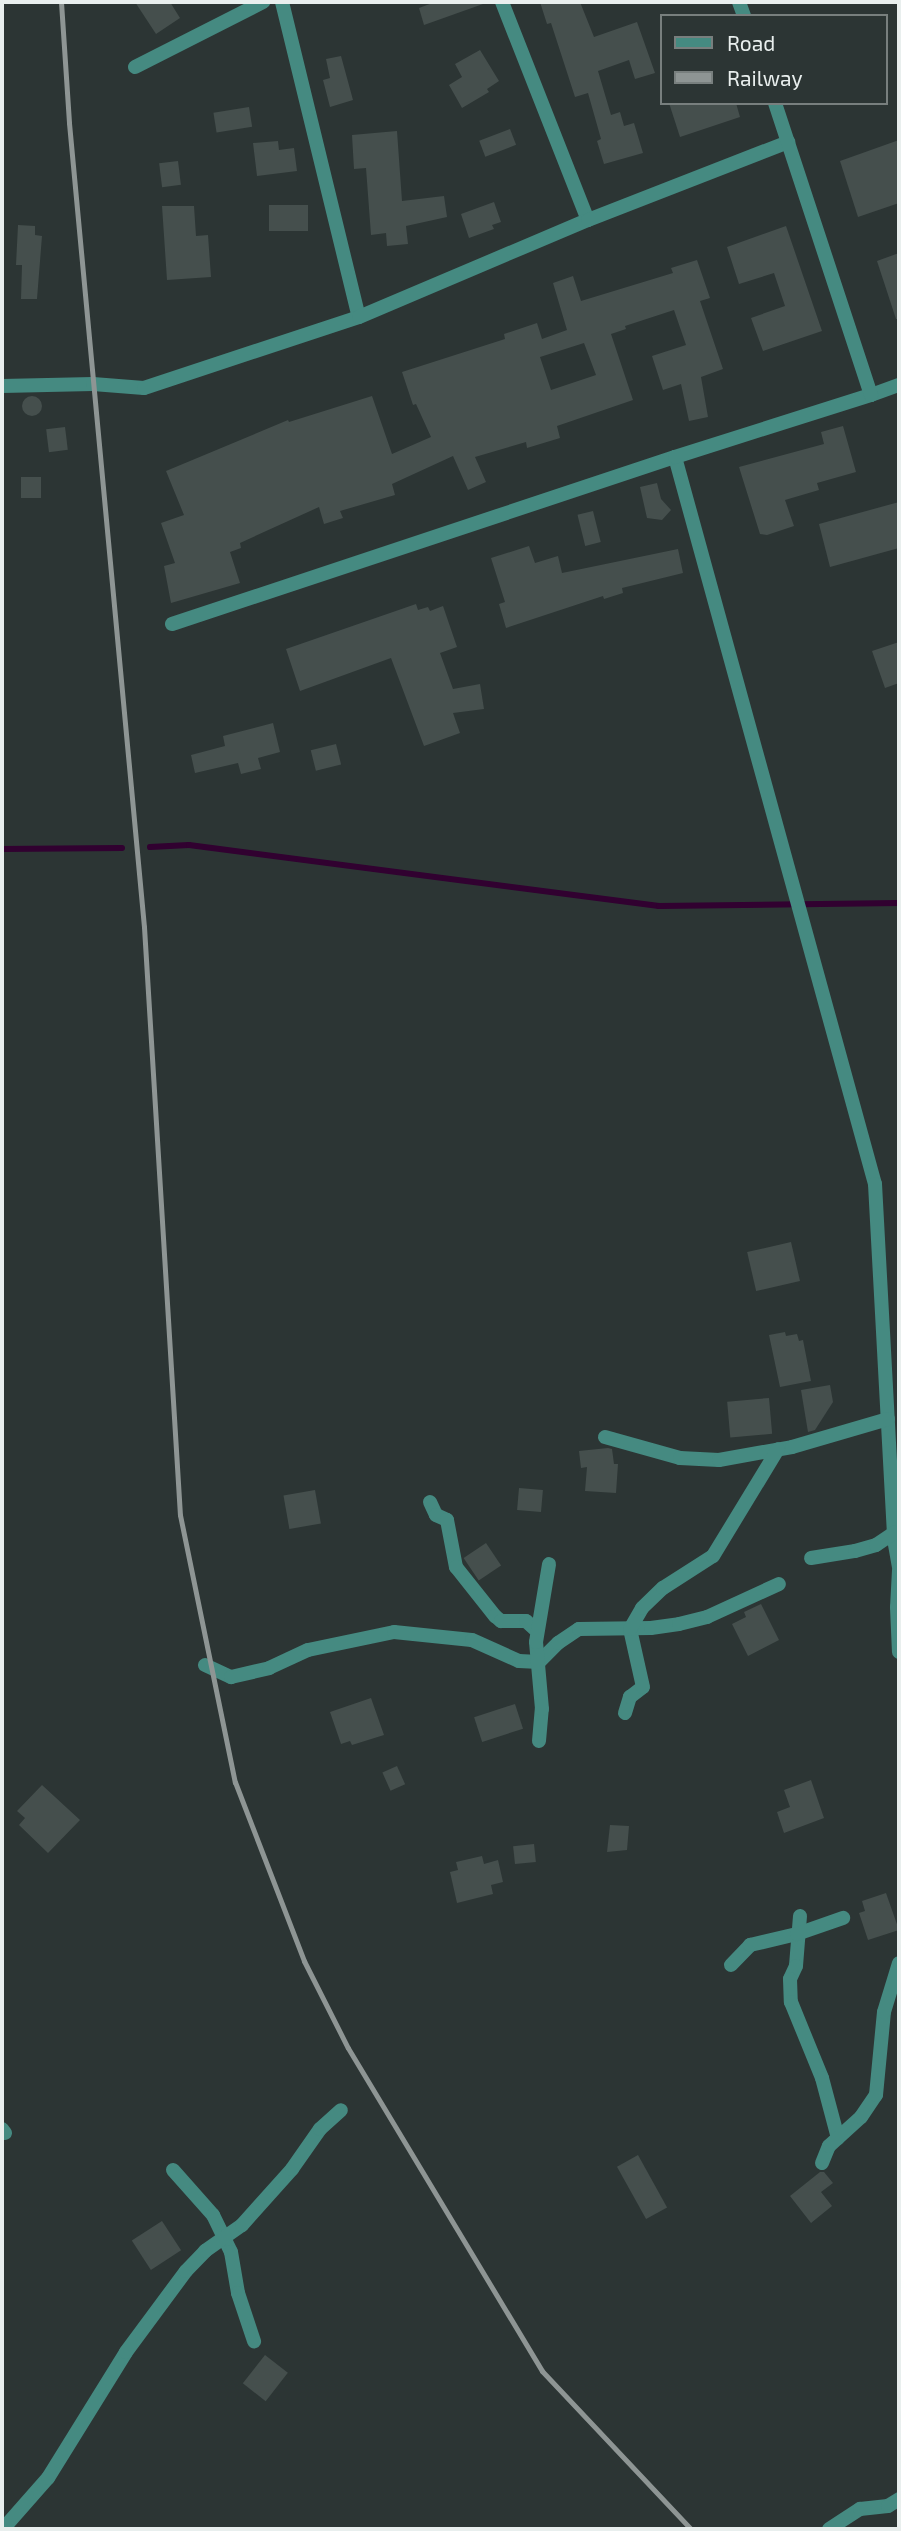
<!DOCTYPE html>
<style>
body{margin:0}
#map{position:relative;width:901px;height:2531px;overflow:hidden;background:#2c3534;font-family:"Exo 2",sans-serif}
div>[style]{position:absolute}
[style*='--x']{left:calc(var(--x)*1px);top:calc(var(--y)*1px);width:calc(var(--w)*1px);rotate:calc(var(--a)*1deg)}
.stream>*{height:6px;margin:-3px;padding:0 3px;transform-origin:3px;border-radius:3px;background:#310130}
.building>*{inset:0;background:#454f4d;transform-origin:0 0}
.round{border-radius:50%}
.street>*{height:14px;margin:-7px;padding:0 7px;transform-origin:7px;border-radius:7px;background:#458a81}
.rail>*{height:5px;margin:-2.5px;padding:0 2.5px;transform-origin:2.5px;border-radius:2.5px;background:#8e9594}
span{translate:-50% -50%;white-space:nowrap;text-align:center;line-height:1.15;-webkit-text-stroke:6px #2c3534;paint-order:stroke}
.frame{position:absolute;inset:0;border:4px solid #e9efee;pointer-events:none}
.legend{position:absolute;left:660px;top:14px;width:228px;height:91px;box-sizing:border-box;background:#2c3534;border:2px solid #787f7e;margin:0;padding:9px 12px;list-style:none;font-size:21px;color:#e9efee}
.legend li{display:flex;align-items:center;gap:14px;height:35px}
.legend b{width:35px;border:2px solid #787f7e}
</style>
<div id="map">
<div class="stream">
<i style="--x:150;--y:847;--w:39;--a:-3"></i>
<i style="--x:189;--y:845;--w:474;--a:7.4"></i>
<i style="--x:659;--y:906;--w:240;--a:-0.7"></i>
<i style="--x:2;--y:849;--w:120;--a:-0.5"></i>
</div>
<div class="building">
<i style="clip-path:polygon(135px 2px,170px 2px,180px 18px,156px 34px)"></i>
<i style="clip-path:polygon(435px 2px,483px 2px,483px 4px,424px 25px,419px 8px)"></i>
<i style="clip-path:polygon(540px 2px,580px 2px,594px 37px,637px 22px,655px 73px,635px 79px,629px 60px,598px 71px,611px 115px,620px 112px,624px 126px,634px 123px,643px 153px,604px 164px,597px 141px,601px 139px,588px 93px,575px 97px,551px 23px,547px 24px)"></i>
<i style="clip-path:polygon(480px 50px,499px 81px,487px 89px,489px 92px,462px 108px,449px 85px,462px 77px,455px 64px)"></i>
<i style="clip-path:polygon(341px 56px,353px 100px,330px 107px,323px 80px,330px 78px,326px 59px)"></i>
<i style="clip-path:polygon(669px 103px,736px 103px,740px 117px,680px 137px)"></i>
<i style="left:249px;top:107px;width:20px;height:36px;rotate:81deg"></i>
<i style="left:510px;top:129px;width:17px;height:33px;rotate:69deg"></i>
<i style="clip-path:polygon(397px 131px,402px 201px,444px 196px,447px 217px,406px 226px,408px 244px,387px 246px,386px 233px,371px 235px,366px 168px,354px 169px,352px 135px)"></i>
<i style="clip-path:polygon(899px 140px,899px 203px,858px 217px,840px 161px)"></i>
<i style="clip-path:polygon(278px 141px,279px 150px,294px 148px,297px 171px,257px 176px,253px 143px)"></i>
<i style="left:178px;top:161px;width:24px;height:19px;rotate:83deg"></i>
<i style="clip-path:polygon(494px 202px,501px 222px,492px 225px,494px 229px,469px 238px,461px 214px)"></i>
<i style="left:269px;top:205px;width:39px;height:26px"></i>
<i style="clip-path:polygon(162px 206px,194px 206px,196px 236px,208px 235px,211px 277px,167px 280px)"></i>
<i style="clip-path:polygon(18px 225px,35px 226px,35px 235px,42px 236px,37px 299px,21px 299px,22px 265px,16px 265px)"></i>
<i style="clip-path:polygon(786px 226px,822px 331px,763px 351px,751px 318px,785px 306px,774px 273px,739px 284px,727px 247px)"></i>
<i style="clip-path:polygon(899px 253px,899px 319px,896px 319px,877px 261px)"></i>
<i style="clip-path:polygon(evenodd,697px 260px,710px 298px,700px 301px,723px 369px,701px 377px,708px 417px,689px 421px,681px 384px,663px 390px,652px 356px,686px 345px,674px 310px,625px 326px,626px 329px,611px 334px,633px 400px,557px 426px,560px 438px,527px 448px,526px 442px,475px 457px,486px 482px,468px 490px,453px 456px,392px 484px,395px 495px,340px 511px,343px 518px,324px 524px,319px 507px,240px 543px,241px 548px,230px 552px,240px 583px,171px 603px,164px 566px,175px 563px,161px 523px,184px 515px,166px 471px,288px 420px,289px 422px,372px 396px,392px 454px,431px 437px,416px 404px,413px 405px,402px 372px,505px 339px,504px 334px,537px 323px,542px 339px,567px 330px,553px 283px,573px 276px,581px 301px,673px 273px,671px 268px,697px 260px,584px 343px,596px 375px,551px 390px,540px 357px,584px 343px)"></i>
<i class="round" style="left:22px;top:396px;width:20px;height:20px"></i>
<i style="clip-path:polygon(843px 426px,856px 472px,817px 483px,819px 490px,785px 500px,794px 526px,767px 535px,760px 534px,739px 467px,824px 444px,821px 432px)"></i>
<i style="left:65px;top:427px;width:23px;height:19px;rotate:83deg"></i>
<i style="left:41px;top:477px;width:21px;height:20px;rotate:90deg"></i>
<i style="clip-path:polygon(657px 483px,661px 499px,671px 510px,662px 520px,647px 518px,640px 487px)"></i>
<i style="clip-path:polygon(899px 502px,899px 548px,830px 567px,819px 524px)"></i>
<i style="left:593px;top:511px;width:32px;height:16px;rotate:76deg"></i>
<i style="clip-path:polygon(529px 546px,535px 563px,558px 556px,562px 573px,678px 549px,683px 573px,622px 588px,623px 593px,604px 599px,603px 596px,506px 628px,499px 604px,505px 602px,491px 558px)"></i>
<i style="clip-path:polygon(416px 604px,418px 610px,428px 607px,430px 611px,443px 606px,457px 647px,440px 653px,453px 689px,480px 684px,484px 709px,453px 713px,460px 733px,424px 746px,391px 658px,300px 691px,286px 649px)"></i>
<i style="clip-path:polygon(899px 642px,899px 683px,885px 688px,872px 651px)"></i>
<i style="clip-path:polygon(273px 723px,280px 752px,258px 758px,261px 769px,241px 774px,238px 763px,195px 773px,191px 755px,225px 746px,223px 736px)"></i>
<i style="left:336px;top:744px;width:21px;height:26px;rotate:76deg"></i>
<i style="left:791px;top:1242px;width:40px;height:45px;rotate:77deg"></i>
<i style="clip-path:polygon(785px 1332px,786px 1336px,797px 1334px,799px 1341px,803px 1340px,811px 1381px,780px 1387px,769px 1335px)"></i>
<i style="clip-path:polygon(830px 1385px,833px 1402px,815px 1430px,808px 1432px,801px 1390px)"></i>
<i style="left:769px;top:1398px;width:36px;height:42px;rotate:85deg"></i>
<i style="clip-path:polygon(608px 1448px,612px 1449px,614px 1464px,618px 1464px,616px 1493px,585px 1491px,587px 1467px,581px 1468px,579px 1451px)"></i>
<i style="left:519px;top:1488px;width:24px;height:22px;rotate:5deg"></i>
<i style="left:315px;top:1490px;width:34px;height:32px;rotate:80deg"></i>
<i style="left:486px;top:1543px;width:27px;height:27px;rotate:56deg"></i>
<i style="clip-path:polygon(761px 1604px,779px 1640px,748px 1656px,732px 1624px,746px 1617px,744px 1612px)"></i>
<i style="clip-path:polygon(371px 1698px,384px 1735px,352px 1745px,350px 1741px,341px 1744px,330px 1712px)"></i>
<i style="left:515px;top:1704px;width:26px;height:43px;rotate:72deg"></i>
<i style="left:397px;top:1766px;width:20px;height:16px;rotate:66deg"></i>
<i style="clip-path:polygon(811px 1780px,824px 1818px,784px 1833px,777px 1812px,790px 1807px,784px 1790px)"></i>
<i style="clip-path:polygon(42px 1785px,80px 1820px,48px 1853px,19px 1825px,25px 1818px,17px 1811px)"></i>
<i style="clip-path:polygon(610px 1825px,629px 1826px,627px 1850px,607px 1852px)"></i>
<i style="left:534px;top:1844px;width:18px;height:21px;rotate:84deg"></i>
<i style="clip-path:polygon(482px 1856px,484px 1864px,498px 1860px,503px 1882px,491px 1885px,493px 1894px,457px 1903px,450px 1872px,458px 1870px,456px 1862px)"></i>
<i style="clip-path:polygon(886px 1893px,899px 1930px,868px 1940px,859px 1913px,865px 1911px,862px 1901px)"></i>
<i style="left:638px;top:2155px;width:60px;height:24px;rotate:61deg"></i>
<i style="clip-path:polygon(820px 2172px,824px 2172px,833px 2183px,821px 2192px,832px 2206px,811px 2223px,790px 2196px)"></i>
<i style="left:162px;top:2221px;width:35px;height:36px;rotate:57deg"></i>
<i style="left:265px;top:2355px;width:29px;height:36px;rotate:38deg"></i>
</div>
<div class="street">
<i style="--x:282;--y:2;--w:324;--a:76.3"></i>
<i style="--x:502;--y:2;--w:234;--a:68.5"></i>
<i style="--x:739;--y:2;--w:15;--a:70"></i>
<i style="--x:135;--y:67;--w:144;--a:-26.9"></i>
<i style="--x:2;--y:386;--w:91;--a:-1.3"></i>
<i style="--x:93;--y:384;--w:51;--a:4.5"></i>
<i style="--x:144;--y:388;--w:226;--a:-18.3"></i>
<i style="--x:359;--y:317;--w:249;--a:-23"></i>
<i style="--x:588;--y:220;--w:215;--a:-21.3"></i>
<i style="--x:871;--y:395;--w:30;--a:-20"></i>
<i style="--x:675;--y:457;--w:754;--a:74.62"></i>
<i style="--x:875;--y:1184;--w:356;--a:86.9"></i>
<i style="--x:894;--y:1539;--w:28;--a:80"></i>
<i style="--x:172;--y:624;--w:530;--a:-18.37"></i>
<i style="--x:675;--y:457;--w:206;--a:-17.6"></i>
<i style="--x:871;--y:395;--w:307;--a:-108.2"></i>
<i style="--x:605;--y:1437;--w:78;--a:15.6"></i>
<i style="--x:680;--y:1458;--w:39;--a:3"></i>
<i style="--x:719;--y:1460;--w:74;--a:-10.1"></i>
<i style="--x:792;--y:1447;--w:100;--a:-16.3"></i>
<i style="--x:430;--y:1502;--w:14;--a:65"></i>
<i style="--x:436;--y:1515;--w:12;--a:24"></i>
<i style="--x:447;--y:1520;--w:48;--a:79.2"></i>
<i style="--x:456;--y:1567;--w:63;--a:51.5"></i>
<i style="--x:495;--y:1616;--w:8;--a:40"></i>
<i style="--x:501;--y:1621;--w:25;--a:0"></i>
<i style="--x:526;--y:1621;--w:13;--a:42"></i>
<i style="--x:811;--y:1558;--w:45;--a:-9"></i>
<i style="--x:855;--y:1551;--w:22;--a:-16"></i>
<i style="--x:876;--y:1545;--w:22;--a:-34"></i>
<i style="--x:899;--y:1570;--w:37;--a:93"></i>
<i style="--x:897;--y:1607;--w:45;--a:87.5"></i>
<i style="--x:205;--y:1665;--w:29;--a:25"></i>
<i style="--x:231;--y:1677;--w:39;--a:-13"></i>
<i style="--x:269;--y:1668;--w:43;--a:-24.8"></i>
<i style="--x:308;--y:1650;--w:88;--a:-11.8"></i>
<i style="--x:394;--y:1632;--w:78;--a:5.9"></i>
<i style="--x:472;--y:1640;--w:51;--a:24.1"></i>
<i style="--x:519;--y:1661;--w:20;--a:3"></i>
<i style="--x:539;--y:1662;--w:27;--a:-45"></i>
<i style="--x:558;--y:1643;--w:25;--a:-34"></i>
<i style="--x:579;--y:1629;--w:72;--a:-0.8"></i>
<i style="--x:651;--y:1628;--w:28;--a:-8"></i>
<i style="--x:679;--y:1624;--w:29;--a:-14"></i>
<i style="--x:707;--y:1617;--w:79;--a:-24.6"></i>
<i style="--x:625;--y:1713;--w:17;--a:-73"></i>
<i style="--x:630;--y:1697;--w:16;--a:-38"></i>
<i style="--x:643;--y:1687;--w:59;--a:-102.6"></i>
<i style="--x:630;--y:1629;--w:24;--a:-60"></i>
<i style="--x:642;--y:1608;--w:29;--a:-44"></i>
<i style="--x:663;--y:1588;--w:59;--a:-32.6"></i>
<i style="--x:713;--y:1556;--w:125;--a:-58.7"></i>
<i style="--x:539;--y:1741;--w:32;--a:-85"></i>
<i style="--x:542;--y:1709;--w:67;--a:-95.1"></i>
<i style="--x:536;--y:1642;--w:79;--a:-80.5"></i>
<i style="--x:800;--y:1916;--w:50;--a:94.6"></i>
<i style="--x:796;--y:1966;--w:14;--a:115"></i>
<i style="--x:790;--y:1979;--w:23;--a:88"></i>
<i style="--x:791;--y:2002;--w:82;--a:67.8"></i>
<i style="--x:822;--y:2078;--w:62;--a:75.1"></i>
<i style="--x:731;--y:1965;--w:28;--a:-46"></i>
<i style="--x:750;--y:1945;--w:48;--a:-13.2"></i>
<i style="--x:797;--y:1934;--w:49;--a:-19.2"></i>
<i style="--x:2;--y:2129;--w:5;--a:53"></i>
<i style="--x:822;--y:2163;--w:18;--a:-68"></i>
<i style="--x:829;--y:2146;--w:43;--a:-42.2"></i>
<i style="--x:861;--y:2117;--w:27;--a:-56"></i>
<i style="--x:876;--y:2095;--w:83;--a:-84.5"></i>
<i style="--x:884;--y:2012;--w:51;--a:-73"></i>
<i style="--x:173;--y:2170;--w:60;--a:48.4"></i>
<i style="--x:213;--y:2215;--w:41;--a:64.1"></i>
<i style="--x:231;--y:2252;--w:42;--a:80.3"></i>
<i style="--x:238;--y:2293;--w:51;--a:71.6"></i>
<i style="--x:3;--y:2529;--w:68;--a:-48.6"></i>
<i style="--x:48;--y:2478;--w:148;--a:-58.2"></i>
<i style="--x:126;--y:2352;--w:101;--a:-53.5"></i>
<i style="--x:186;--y:2271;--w:28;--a:-46"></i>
<i style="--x:205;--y:2251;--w:45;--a:-35.1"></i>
<i style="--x:242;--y:2225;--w:75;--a:-48.2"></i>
<i style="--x:292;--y:2169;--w:49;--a:-55"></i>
<i style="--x:320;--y:2129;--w:28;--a:-42"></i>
<i style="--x:829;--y:2529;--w:37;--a:-33"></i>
<i style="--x:860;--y:2509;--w:28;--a:-6"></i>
<i style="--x:888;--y:2506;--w:13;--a:-32"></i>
</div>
<div class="rail">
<i style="--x:61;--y:2;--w:121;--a:86.2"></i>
<i style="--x:69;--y:123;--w:807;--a:84.67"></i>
<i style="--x:144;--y:927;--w:589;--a:86.5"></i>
<i style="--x:180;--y:1515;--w:273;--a:78.4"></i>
<i style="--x:235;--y:1782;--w:192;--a:68.9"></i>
<i style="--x:304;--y:1961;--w:97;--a:63.2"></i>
<i style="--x:348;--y:2048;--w:377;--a:59"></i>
<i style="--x:542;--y:2371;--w:217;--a:46.7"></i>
</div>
<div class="frame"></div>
<ul class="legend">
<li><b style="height:9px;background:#458a81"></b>Road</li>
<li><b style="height:9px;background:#8e9594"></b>Railway</li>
</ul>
</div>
